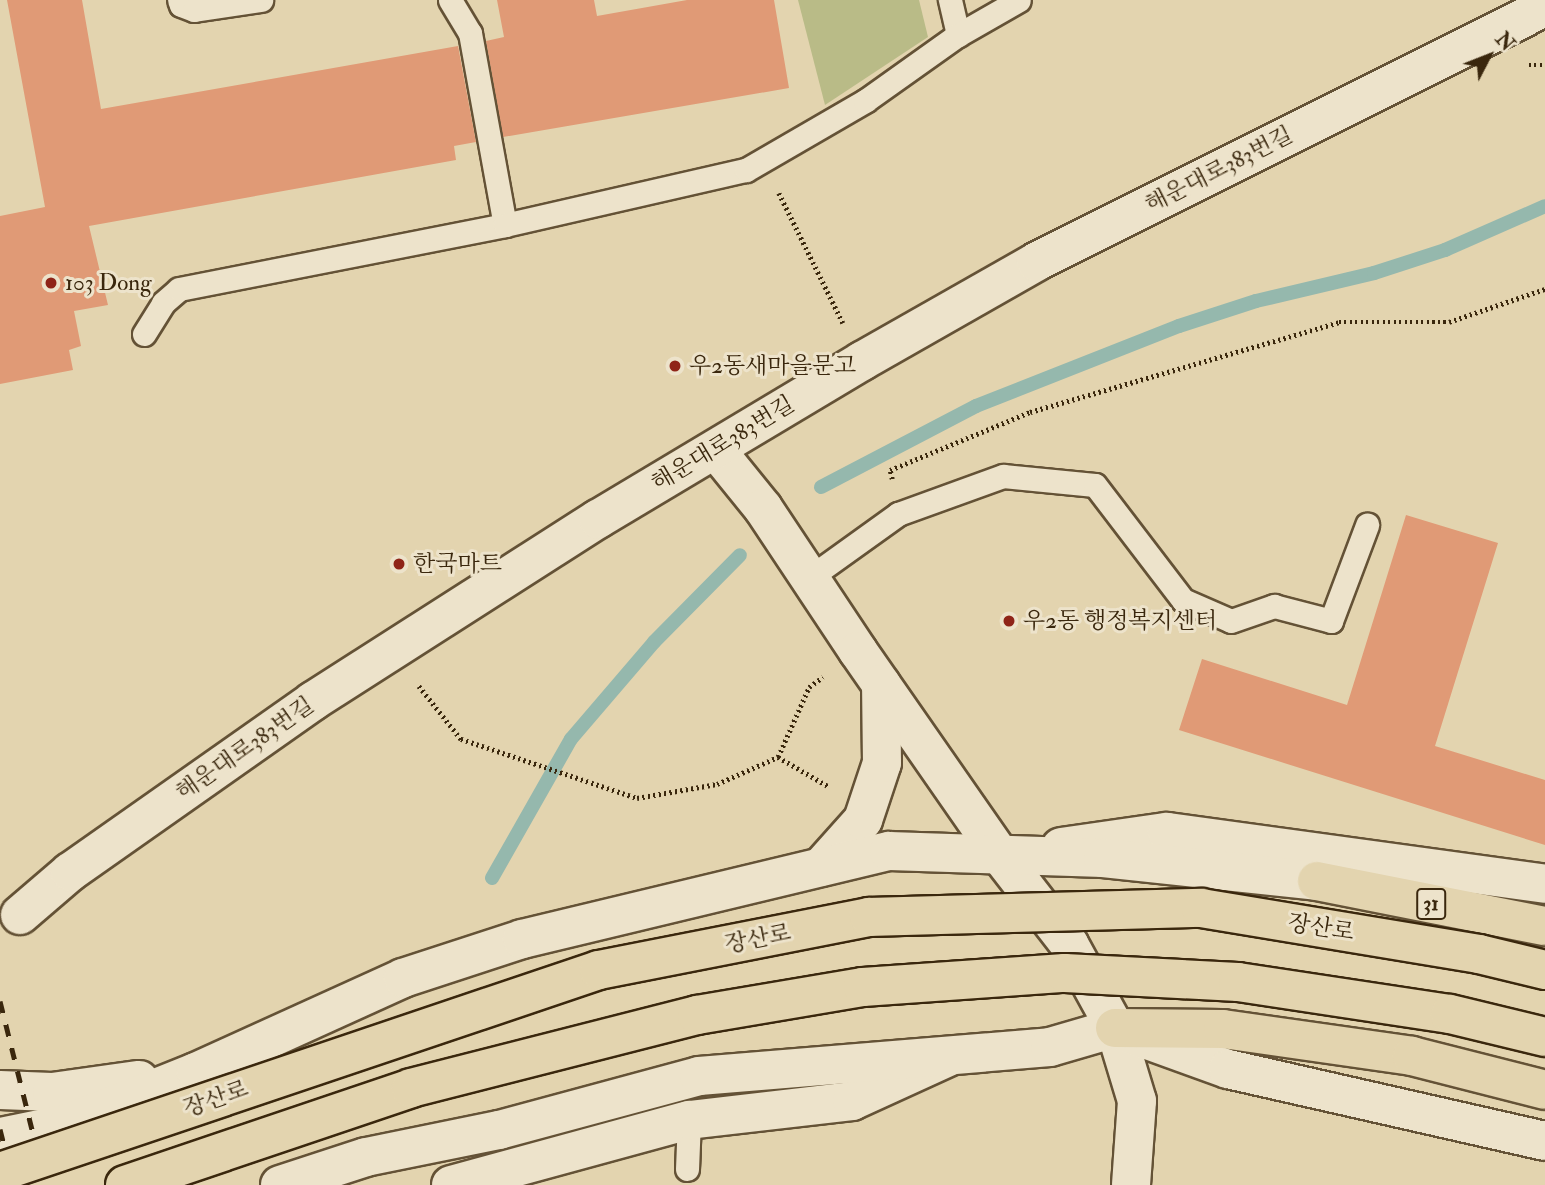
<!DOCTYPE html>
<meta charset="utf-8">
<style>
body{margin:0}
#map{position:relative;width:1545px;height:1185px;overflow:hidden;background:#e3d4af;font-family:"IM FELL Double Pica","Noto Serif KR",serif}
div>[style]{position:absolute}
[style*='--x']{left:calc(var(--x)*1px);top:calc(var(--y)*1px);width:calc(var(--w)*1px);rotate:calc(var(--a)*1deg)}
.green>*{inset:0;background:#b9bb87}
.stream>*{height:14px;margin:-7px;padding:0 7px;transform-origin:7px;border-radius:7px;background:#95b8ad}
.building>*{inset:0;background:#e09a76}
.path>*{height:4.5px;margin-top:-2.25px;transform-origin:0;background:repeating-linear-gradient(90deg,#3a270d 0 2px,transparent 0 5.5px)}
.roads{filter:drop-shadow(2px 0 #645236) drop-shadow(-2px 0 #645236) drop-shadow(0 2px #645236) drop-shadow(0 -2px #645236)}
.service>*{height:23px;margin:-11.5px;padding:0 11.5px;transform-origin:11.5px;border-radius:11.5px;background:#ede3cb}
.minor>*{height:38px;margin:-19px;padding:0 19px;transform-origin:19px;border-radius:19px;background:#ede3cb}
.secondary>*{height:38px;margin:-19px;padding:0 19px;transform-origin:19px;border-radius:19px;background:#ede3cb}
.trunk>*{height:38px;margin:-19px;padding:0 19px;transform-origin:19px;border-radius:19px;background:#e3d4af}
.rail>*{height:5px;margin-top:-2.5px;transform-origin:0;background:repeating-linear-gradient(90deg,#3a270d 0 12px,transparent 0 24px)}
.bridges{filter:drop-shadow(2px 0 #3a270d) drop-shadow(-2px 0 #3a270d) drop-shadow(0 2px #3a270d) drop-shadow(0 -2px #3a270d)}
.trunk-bridge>*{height:38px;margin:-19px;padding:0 19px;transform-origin:19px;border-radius:19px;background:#e3d4af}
.dots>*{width:19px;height:19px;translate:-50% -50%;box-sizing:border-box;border:4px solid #ede3cb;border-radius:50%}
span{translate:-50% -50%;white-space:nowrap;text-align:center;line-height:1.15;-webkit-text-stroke:6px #ede3cb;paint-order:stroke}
.shield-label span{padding:2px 5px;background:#ede3cb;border:2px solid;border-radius:5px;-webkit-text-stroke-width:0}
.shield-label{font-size:21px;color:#3a270d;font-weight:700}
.street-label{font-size:23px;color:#3a270d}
.poi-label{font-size:23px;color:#3a270d}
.left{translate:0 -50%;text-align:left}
.north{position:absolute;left:1454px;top:21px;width:70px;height:70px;-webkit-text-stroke:5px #ede3cb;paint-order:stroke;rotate:48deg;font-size:19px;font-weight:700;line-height:28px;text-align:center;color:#3a270d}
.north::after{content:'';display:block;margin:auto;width:24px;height:32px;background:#3a270d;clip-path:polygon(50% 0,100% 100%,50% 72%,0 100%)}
</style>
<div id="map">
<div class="green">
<i style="clip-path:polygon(798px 0,919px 0,928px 37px,825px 105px)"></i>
</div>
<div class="stream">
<i style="--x:821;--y:487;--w:175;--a:-27.6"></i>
<i style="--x:976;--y:406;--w:218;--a:-21.5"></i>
<i style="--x:1179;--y:326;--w:81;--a:-18"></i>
<i style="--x:1256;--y:301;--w:121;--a:-13.3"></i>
<i style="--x:1374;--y:273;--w:75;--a:-17.9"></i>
<i style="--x:1445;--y:250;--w:109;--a:-23.7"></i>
<i style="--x:492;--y:878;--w:160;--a:-60.4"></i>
<i style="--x:571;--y:739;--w:128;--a:-49.4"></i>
<i style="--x:654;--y:642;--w:122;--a:-45.3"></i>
</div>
<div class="building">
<i style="clip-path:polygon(7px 0,82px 0,101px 109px,458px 46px,476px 142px,454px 146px,456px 160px,89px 226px,108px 305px,74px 311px,81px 346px,69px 350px,73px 370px,0 384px,0 216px,45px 207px)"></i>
<i style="clip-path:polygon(497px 0,594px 0,597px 16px,687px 0,774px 0,789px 88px,503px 137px,486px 41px,504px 37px)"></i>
<i style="clip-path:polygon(1406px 515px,1498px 543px,1435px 746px,1545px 780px,1545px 845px,1179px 730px,1202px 659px,1347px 705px)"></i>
</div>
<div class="path">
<i style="--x:1529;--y:65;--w:16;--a:0"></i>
<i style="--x:779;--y:193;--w:145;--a:63.8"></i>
<i style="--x:892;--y:479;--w:9;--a:-103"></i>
<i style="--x:890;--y:470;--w:152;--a:-22.5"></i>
<i style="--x:1030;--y:412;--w:322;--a:-16.2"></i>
<i style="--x:1339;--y:322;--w:110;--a:0"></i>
<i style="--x:1449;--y:322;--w:102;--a:-19"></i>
<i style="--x:419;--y:686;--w:68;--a:51.6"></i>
<i style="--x:461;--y:739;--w:186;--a:18.5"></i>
<i style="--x:637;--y:798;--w:81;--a:-9.9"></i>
<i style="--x:717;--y:784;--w:67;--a:-23.9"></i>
<i style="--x:778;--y:757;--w:77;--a:-66.1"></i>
<i style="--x:809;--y:687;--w:17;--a:-36"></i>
<i style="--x:778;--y:757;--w:58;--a:30.1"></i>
</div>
<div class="roads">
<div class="service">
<i style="--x:179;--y:0;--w:5;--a:68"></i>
<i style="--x:181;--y:5;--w:14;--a:21"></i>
<i style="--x:194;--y:10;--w:68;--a:-8.5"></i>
<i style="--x:450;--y:0;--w:39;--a:59"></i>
<i style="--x:470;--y:33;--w:195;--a:79.7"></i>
<i style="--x:950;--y:0;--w:36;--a:77"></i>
<i style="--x:144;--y:334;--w:36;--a:-58"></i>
<i style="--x:163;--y:303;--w:21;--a:-41"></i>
<i style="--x:179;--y:289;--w:332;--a:-11.1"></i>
<i style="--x:505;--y:225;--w:247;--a:-12.9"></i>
<i style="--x:746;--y:170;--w:138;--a:-30.1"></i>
<i style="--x:865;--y:101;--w:114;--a:-35.4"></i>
<i style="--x:958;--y:35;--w:70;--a:-29.8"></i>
<i style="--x:809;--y:578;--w:110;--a:-35.7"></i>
<i style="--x:898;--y:514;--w:112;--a:-19.9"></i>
<i style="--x:1003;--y:476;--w:92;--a:5.6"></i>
<i style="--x:1095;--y:485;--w:145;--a:52.6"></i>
<i style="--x:1183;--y:600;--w:52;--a:23.6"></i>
<i style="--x:1231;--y:621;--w:46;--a:-19.2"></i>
<i style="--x:1274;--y:606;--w:59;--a:14.7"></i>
<i style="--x:1331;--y:621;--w:103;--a:-69.4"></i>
<i style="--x:687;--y:1169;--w:49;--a:-87.7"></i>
</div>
<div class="minor">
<i style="--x:716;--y:450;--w:75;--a:51"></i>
<i style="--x:763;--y:508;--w:172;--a:56.4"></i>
<i style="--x:858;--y:651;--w:249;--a:55.2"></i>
<i style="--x:1000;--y:855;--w:113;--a:52.2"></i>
<i style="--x:1069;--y:944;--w:96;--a:61.3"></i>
<i style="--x:1115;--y:1028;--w:76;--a:73.2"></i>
<i style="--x:1137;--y:1101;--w:84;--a:94.1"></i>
<i style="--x:1061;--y:847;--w:107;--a:-8.1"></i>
<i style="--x:1167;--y:832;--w:382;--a:7.8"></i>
<i style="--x:821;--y:867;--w:63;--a:-48.2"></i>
<i style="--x:863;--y:820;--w:60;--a:-71.6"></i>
<i style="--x:882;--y:763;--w:79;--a:-90.7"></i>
<i style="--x:20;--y:915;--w:66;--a:-40.7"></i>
<i style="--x:70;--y:872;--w:297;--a:-35.1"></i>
<i style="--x:313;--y:701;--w:338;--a:-32.6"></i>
<i style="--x:598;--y:519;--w:308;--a:-30.9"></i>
<i style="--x:862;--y:361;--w:200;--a:-29.6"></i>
<i style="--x:1036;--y:262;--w:569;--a:-26.61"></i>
<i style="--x:1120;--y:1030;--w:115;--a:19.9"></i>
<i style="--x:1228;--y:1069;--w:325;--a:12.8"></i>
<i style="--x:451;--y:1185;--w:247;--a:-15.3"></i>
<i style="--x:689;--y:1120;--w:164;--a:-6.6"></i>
<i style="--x:852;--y:1101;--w:106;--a:-24.6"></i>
</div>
<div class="secondary">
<i style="--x:0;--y:1090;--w:52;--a:2.2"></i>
<i style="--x:52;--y:1092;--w:88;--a:-7.9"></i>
<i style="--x:0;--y:1137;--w:70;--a:-11.5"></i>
<i style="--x:69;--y:1123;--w:137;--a:-21.9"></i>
<i style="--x:196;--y:1072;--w:227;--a:-24.4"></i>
<i style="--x:403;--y:978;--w:125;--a:-18.1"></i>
<i style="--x:522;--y:939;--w:377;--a:-13.5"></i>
<i style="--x:889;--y:851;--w:214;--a:1.9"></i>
<i style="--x:1103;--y:858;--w:215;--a:6.1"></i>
<i style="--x:280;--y:1185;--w:90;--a:-18"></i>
<i style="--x:366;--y:1157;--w:136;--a:-11.5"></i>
<i style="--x:499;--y:1130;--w:207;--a:-15.1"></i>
<i style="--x:699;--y:1076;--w:352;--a:-4.7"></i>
<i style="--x:1050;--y:1047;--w:68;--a:-16.3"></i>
</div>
<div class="trunk">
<i style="--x:1317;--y:881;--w:232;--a:11.2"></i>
<i style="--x:1115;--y:1028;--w:108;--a:0.5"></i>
<i style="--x:1223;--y:1029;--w:191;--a:8.1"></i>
<i style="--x:1412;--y:1056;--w:137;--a:14.3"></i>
</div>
</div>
<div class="rail">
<i style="--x:0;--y:1001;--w:190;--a:76"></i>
<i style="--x:0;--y:1129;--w:58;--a:76"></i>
</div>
<div class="bridges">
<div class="trunk-bridge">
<i style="--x:0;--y:1172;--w:632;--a:-18.64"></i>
<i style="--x:599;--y:970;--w:275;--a:-11.1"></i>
<i style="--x:869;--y:917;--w:332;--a:-1.6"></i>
<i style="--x:1201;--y:908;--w:282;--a:9.4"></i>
<i style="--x:1479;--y:954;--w:68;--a:13.6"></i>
<i style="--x:125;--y:1185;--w:302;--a:-18.7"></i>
<i style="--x:411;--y:1088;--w:295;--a:-14.3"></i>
<i style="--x:697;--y:1015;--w:168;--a:-9.6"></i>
<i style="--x:863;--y:987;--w:202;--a:-4"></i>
<i style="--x:1065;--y:973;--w:173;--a:3"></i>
<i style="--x:1238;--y:982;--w:214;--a:8.6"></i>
<i style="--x:1450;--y:1014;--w:98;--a:13.6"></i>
</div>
</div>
<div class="dots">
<i style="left:51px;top:283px;background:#8f2418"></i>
<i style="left:675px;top:366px;background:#8f2418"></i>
<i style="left:399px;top:564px;background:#8f2418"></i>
<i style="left:1009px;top:621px;background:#8f2418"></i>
</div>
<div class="shield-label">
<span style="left:1431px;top:904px">31</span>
</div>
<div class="street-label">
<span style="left:1219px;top:170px;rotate:-27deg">해운대로383번길</span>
<span style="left:723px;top:444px;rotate:-31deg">해운대로383번길</span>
<span style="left:245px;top:749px;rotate:-35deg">해운대로383번길</span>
<span style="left:1321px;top:928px;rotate:9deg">장산로</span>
<span style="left:758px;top:939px;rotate:-11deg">장산로</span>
<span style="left:216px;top:1099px;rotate:-19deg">장산로</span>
</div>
<div class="poi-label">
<span class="left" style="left:65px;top:283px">103 Dong</span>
<span class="left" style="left:689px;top:366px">우2동새마을문고</span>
<span class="left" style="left:413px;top:564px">한국마트</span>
<span class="left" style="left:1023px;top:621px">우2동 행정복지센터</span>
</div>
<div class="north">N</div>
</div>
